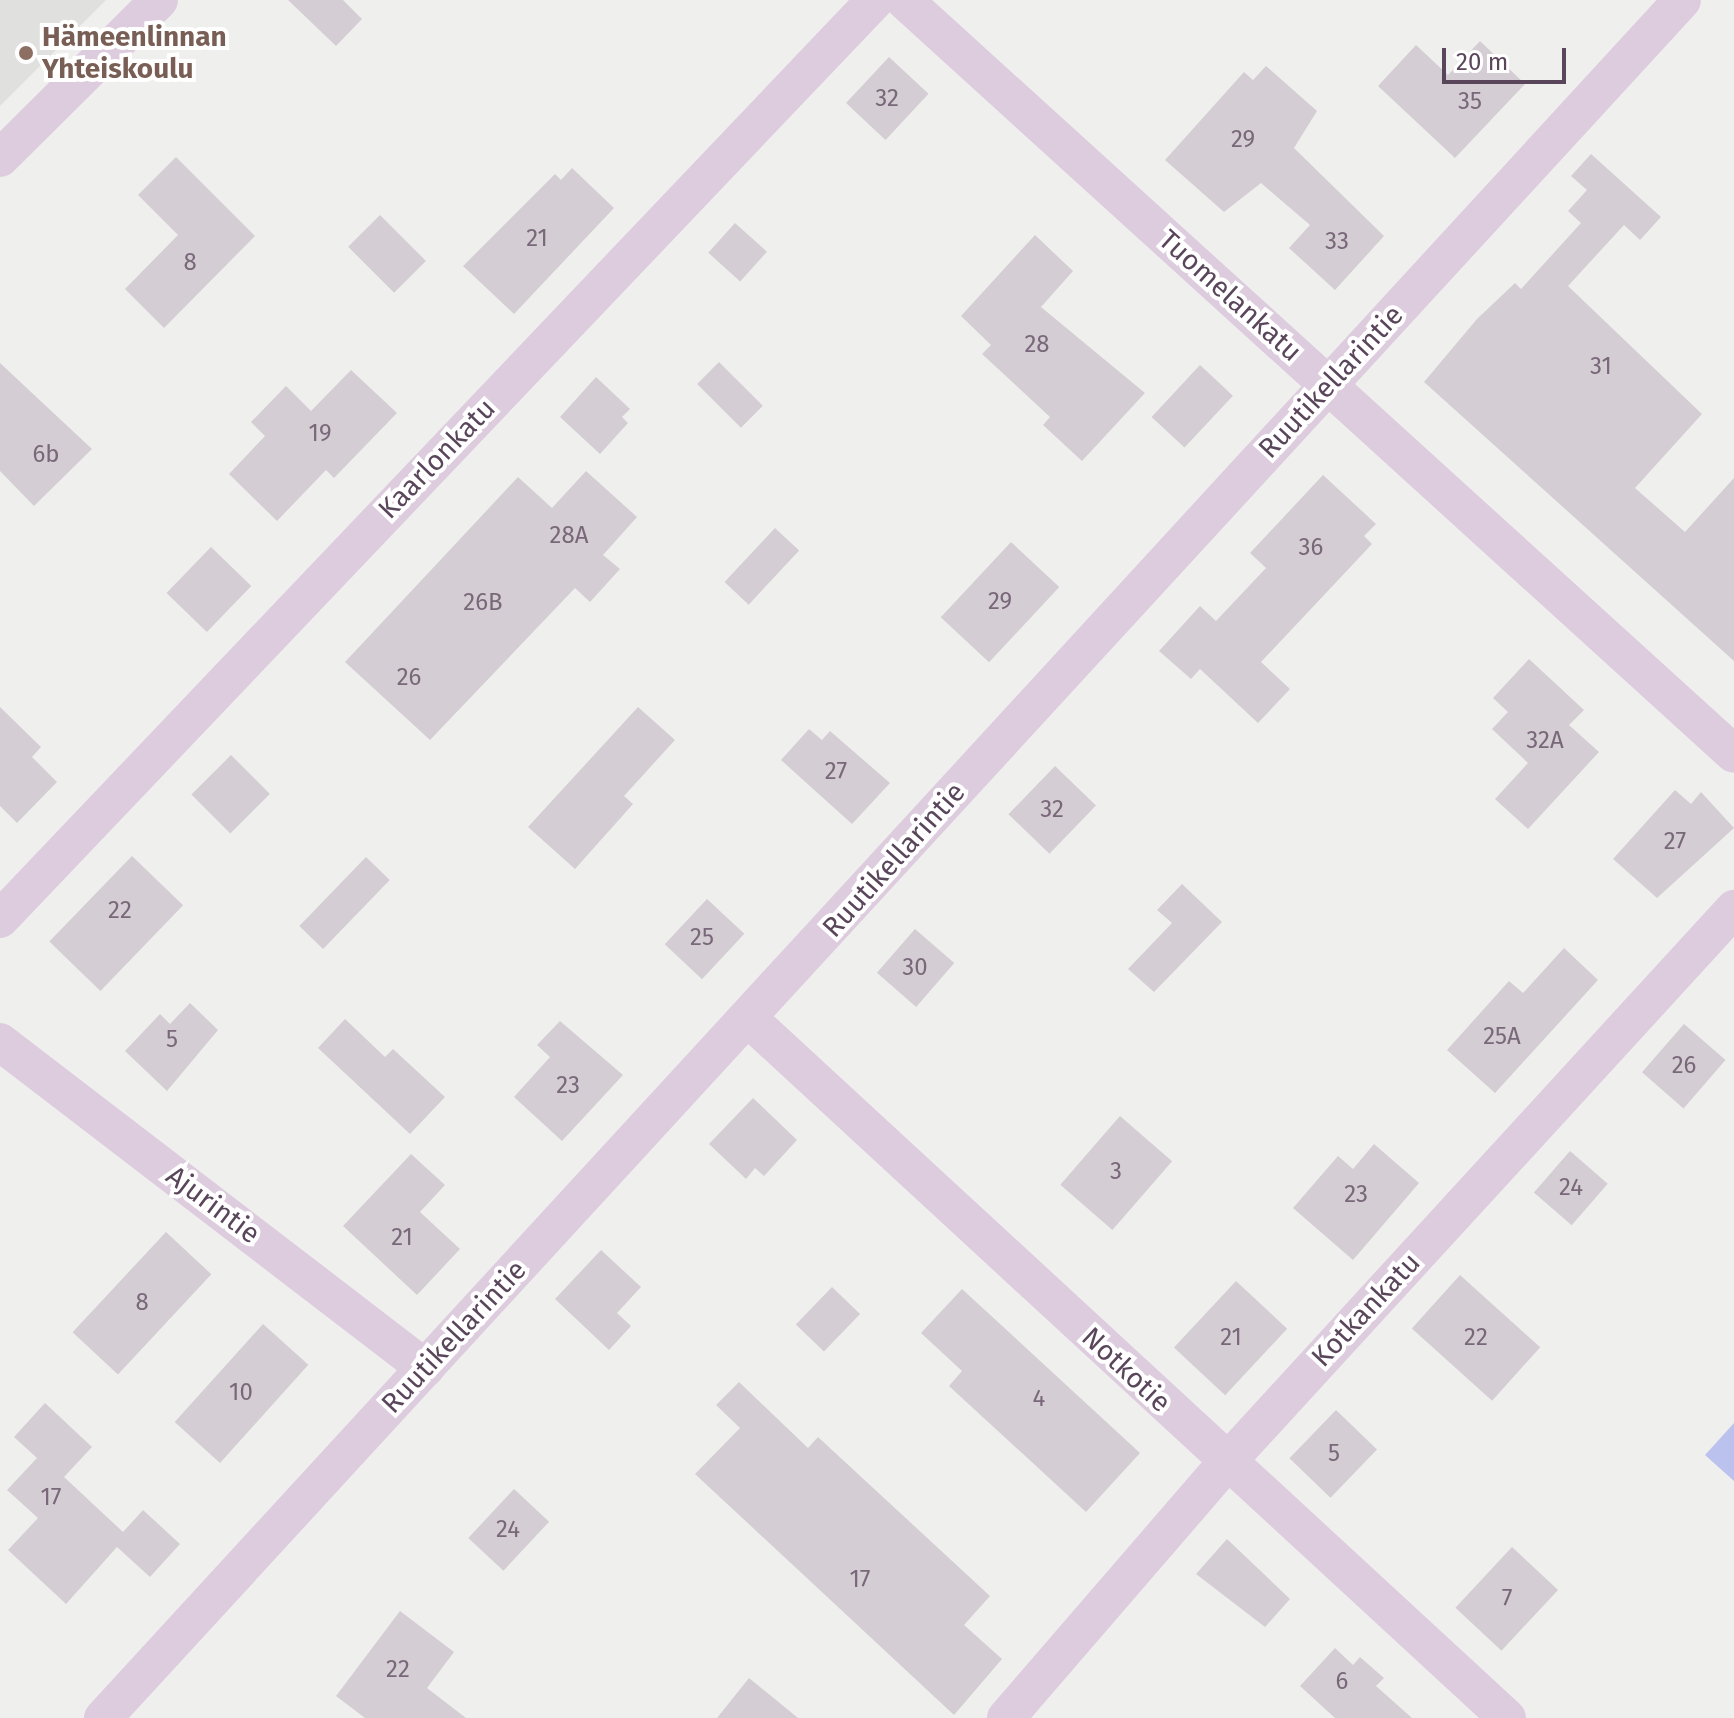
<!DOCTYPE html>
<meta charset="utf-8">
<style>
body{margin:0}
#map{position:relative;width:1734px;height:1718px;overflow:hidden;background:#eff0ed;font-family:"Fira Sans",sans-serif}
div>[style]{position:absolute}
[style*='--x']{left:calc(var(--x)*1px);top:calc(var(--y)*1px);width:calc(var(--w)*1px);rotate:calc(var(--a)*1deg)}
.education>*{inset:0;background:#e0e1df}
.green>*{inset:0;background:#bbc2ee}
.building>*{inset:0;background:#d4cdd4;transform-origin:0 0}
.minor>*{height:38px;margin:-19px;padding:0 19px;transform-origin:19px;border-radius:19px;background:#ddccde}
.dots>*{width:22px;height:22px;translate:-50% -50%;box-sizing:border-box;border:4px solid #fff;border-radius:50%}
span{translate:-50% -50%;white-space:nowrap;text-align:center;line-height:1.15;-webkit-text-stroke:8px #fff;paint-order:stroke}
.number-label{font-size:24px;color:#786879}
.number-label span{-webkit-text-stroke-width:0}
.education-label{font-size:28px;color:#785e54;font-weight:700}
.left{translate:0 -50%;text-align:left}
.street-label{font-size:28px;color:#5a465b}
.scale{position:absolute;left:1442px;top:48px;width:124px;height:36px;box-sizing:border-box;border:4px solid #5a465b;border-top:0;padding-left:10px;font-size:24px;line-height:28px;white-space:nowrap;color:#5a465b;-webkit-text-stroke:6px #fff;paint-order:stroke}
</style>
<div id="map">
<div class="education">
<i style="clip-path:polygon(0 0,106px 0,0 106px)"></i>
</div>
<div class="green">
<i style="clip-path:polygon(1734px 1423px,1734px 1481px,1705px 1455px)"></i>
</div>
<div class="building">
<i style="clip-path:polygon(288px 0,343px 0,362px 19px,336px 46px)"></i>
<i style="clip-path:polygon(1480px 41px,1525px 84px,1455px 158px,1378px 86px,1416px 45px,1448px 75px)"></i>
<i style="left:889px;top:57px;width:54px;height:63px;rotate:43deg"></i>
<i style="clip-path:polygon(1266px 66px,1317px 111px,1294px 148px,1384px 236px,1335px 290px,1289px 248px,1310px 225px,1261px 183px,1224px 212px,1165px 160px,1244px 72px,1253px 80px)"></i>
<i style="clip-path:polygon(1591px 154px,1661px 217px,1640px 240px,1624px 225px,1568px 286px,1702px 414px,1635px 488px,1685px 532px,1734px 478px,1734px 661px,1424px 382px,1477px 319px,1515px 283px,1521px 289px,1581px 223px,1568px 211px,1587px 190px,1571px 176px)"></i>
<i style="clip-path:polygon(176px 157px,255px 236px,164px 328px,125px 289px,178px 235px,138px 195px)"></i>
<i style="clip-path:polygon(572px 168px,614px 208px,514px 314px,463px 266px,555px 174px,561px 180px)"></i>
<i style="left:380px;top:215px;width:65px;height:45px;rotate:45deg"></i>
<i style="left:735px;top:223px;width:43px;height:40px;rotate:42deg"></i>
<i style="clip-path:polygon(1035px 235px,1073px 271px,1041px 307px,1145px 393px,1082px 461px,1043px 425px,1050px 417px,982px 354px,991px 345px,961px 316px)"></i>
<i style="left:719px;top:362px;width:62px;height:31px;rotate:45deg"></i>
<i style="clip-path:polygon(0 363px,92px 449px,34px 506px,0 471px)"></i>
<i style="left:1200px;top:365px;width:45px;height:71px;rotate:43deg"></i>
<i style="clip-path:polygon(351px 370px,397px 413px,334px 478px,326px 470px,277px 521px,229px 474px,265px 436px,251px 422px,286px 386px,311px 411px)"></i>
<i style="clip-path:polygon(596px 377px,630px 409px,622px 417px,628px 423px,600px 454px,560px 417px)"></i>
<i style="clip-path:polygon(586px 471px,637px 517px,603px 555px,620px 569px,590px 602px,575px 588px,430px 740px,345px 662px,518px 477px,552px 508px)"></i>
<i style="clip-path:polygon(1323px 475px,1376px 524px,1364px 536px,1372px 544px,1261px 662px,1290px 689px,1258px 723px,1200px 669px,1191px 679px,1159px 651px,1200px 606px,1216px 621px,1266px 568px,1250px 553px)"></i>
<i style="left:775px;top:528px;width:33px;height:74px;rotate:43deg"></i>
<i style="left:1011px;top:542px;width:66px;height:103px;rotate:43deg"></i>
<i style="left:211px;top:547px;width:56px;height:64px;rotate:44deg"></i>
<i style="clip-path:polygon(1529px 659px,1584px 710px,1569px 725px,1599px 752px,1528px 829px,1495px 799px,1528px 763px,1492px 729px,1508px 712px,1493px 698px)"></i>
<i style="clip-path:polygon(0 707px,41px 747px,32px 757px,57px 782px,17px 823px,0 806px)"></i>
<i style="clip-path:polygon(638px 707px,675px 740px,624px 796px,633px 804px,575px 869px,528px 827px)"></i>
<i style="clip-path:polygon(809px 729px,822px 740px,830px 731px,890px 783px,852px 824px,781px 760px)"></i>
<i style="left:231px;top:755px;width:55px;height:56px;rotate:45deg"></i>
<i style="left:1055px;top:766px;width:57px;height:67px;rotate:44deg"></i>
<i style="clip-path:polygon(1675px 790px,1691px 804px,1701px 792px,1734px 828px,1657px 898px,1613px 859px)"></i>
<i style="left:132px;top:856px;width:71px;height:119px;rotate:44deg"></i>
<i style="left:366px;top:857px;width:33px;height:96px;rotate:44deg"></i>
<i style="clip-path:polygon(1182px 884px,1222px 922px,1154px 992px,1128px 969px,1172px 923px,1157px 910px)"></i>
<i style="left:707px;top:899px;width:51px;height:62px;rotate:43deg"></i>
<i style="left:915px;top:929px;width:52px;height:58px;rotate:41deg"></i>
<i style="clip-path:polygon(1564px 948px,1598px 980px,1495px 1093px,1447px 1050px,1509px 981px,1523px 993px)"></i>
<i style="clip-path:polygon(190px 1003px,218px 1030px,167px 1091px,125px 1051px,160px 1014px,170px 1024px)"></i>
<i style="clip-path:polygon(345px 1019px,385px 1057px,393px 1049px,445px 1097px,410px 1134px,318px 1048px)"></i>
<i style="clip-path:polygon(560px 1021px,623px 1075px,562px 1141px,514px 1097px,550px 1057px,537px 1045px)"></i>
<i style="left:1684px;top:1024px;width:55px;height:64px;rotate:41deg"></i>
<i style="clip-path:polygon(753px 1098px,797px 1140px,764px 1176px,755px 1168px,746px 1179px,709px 1144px)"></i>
<i style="left:1120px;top:1116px;width:69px;height:91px;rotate:41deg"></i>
<i style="clip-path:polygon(1374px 1144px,1419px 1183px,1353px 1260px,1293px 1208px,1338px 1156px,1353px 1169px)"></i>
<i style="left:1570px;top:1151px;width:50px;height:55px;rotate:41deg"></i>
<i style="clip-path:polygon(411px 1154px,445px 1185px,420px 1212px,460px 1249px,417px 1295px,343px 1226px)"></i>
<i style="left:166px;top:1232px;width:62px;height:137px;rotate:43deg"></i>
<i style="clip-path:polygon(601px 1250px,641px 1287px,617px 1313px,631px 1326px,609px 1350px,555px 1299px)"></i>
<i style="left:1460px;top:1275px;width:108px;height:72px;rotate:42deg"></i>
<i style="left:1236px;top:1281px;width:70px;height:91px;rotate:43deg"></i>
<i style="left:832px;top:1287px;width:39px;height:52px;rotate:44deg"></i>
<i style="clip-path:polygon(962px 1289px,1140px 1453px,1086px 1512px,949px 1386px,962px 1371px,921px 1333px)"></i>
<i style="left:263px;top:1324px;width:61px;height:132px;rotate:42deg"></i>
<i style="clip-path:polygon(739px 1382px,808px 1448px,818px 1437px,990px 1596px,964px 1625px,1002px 1659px,954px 1715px,695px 1474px,740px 1428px,716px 1405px)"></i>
<i style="clip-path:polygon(45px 1403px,92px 1447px,64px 1477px,123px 1532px,143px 1510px,180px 1544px,150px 1577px,117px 1547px,66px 1604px,8px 1550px,38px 1518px,7px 1490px,37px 1458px,14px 1437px)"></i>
<i style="left:1336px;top:1410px;width:57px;height:67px;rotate:44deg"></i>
<i style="left:514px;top:1489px;width:48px;height:67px;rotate:43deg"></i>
<i style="clip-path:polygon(1227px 1539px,1290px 1599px,1265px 1627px,1196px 1574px)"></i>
<i style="left:1512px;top:1547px;width:63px;height:83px;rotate:43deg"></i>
<i style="clip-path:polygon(400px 1611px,454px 1652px,427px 1688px,466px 1718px,365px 1718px,336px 1696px)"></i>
<i style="clip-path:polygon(1335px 1648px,1353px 1665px,1360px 1657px,1384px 1678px,1376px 1686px,1412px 1718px,1335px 1718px,1300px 1686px)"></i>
<i style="clip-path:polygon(749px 1678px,798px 1718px,717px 1718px)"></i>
</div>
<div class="minor">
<i style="--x:904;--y:0;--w:1121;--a:42.25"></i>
<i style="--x:0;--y:158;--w:224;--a:-44.8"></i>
<i style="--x:0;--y:919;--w:1269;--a:-46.4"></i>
<i style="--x:749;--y:1019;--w:1031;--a:42.68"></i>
<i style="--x:0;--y:1042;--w:536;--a:37.49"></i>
<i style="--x:103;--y:1718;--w:2333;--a:-47.41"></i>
<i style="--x:1006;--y:1718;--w:337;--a:-49.2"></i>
<i style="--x:1226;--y:1463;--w:752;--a:-47.48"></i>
</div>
<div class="dots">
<i style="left:26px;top:53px;background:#8d6e63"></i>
</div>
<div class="number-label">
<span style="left:887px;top:99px">32</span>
<span style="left:1470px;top:102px">35</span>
<span style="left:1243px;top:140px">29</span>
<span style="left:537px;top:239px">21</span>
<span style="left:1337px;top:242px">33</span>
<span style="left:190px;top:263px">8</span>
<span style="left:1037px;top:345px">28</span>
<span style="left:1601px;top:367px">31</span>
<span style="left:320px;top:434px">19</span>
<span style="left:46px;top:455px">6b</span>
<span style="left:569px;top:536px">28A</span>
<span style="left:1311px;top:548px">36</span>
<span style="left:1000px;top:602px">29</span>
<span style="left:483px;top:603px">26B</span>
<span style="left:409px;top:678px">26</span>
<span style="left:1545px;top:741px">32A</span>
<span style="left:836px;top:772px">27</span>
<span style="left:1052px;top:810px">32</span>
<span style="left:1675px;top:842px">27</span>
<span style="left:120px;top:911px">22</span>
<span style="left:702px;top:938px">25</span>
<span style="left:915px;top:968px">30</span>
<span style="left:1502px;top:1037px">25A</span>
<span style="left:172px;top:1040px">5</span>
<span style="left:1684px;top:1066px">26</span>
<span style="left:568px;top:1086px">23</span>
<span style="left:1116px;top:1172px">3</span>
<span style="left:1571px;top:1188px">24</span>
<span style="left:1356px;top:1195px">23</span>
<span style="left:402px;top:1238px">21</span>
<span style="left:142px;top:1303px">8</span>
<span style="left:1231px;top:1338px">21</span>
<span style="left:1476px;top:1338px">22</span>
<span style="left:241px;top:1393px">10</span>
<span style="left:1039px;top:1399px">4</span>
<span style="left:1334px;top:1454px">5</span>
<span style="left:51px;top:1498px">17</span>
<span style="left:508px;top:1530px">24</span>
<span style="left:860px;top:1580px">17</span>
<span style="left:1507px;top:1599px">7</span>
<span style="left:398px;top:1670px">22</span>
<span style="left:1342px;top:1682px">6</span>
</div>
<div class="education-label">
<span class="left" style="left:42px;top:53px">Hämeenlinnan<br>Yhteiskoulu</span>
</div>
<div class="street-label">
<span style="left:1230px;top:296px;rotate:42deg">Tuomelankatu</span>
<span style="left:1331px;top:382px;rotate:-47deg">Ruutikellarintie</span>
<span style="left:437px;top:459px;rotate:-46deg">Kaarlonkatu</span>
<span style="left:894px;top:860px;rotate:-48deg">Ruutikellarintie</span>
<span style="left:213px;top:1205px;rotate:37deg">Ajurintie</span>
<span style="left:1366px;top:1310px;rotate:-47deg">Kotkankatu</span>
<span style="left:454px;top:1337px;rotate:-47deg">Ruutikellarintie</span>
<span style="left:1126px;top:1370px;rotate:43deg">Notkotie</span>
</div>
<div class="scale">20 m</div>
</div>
